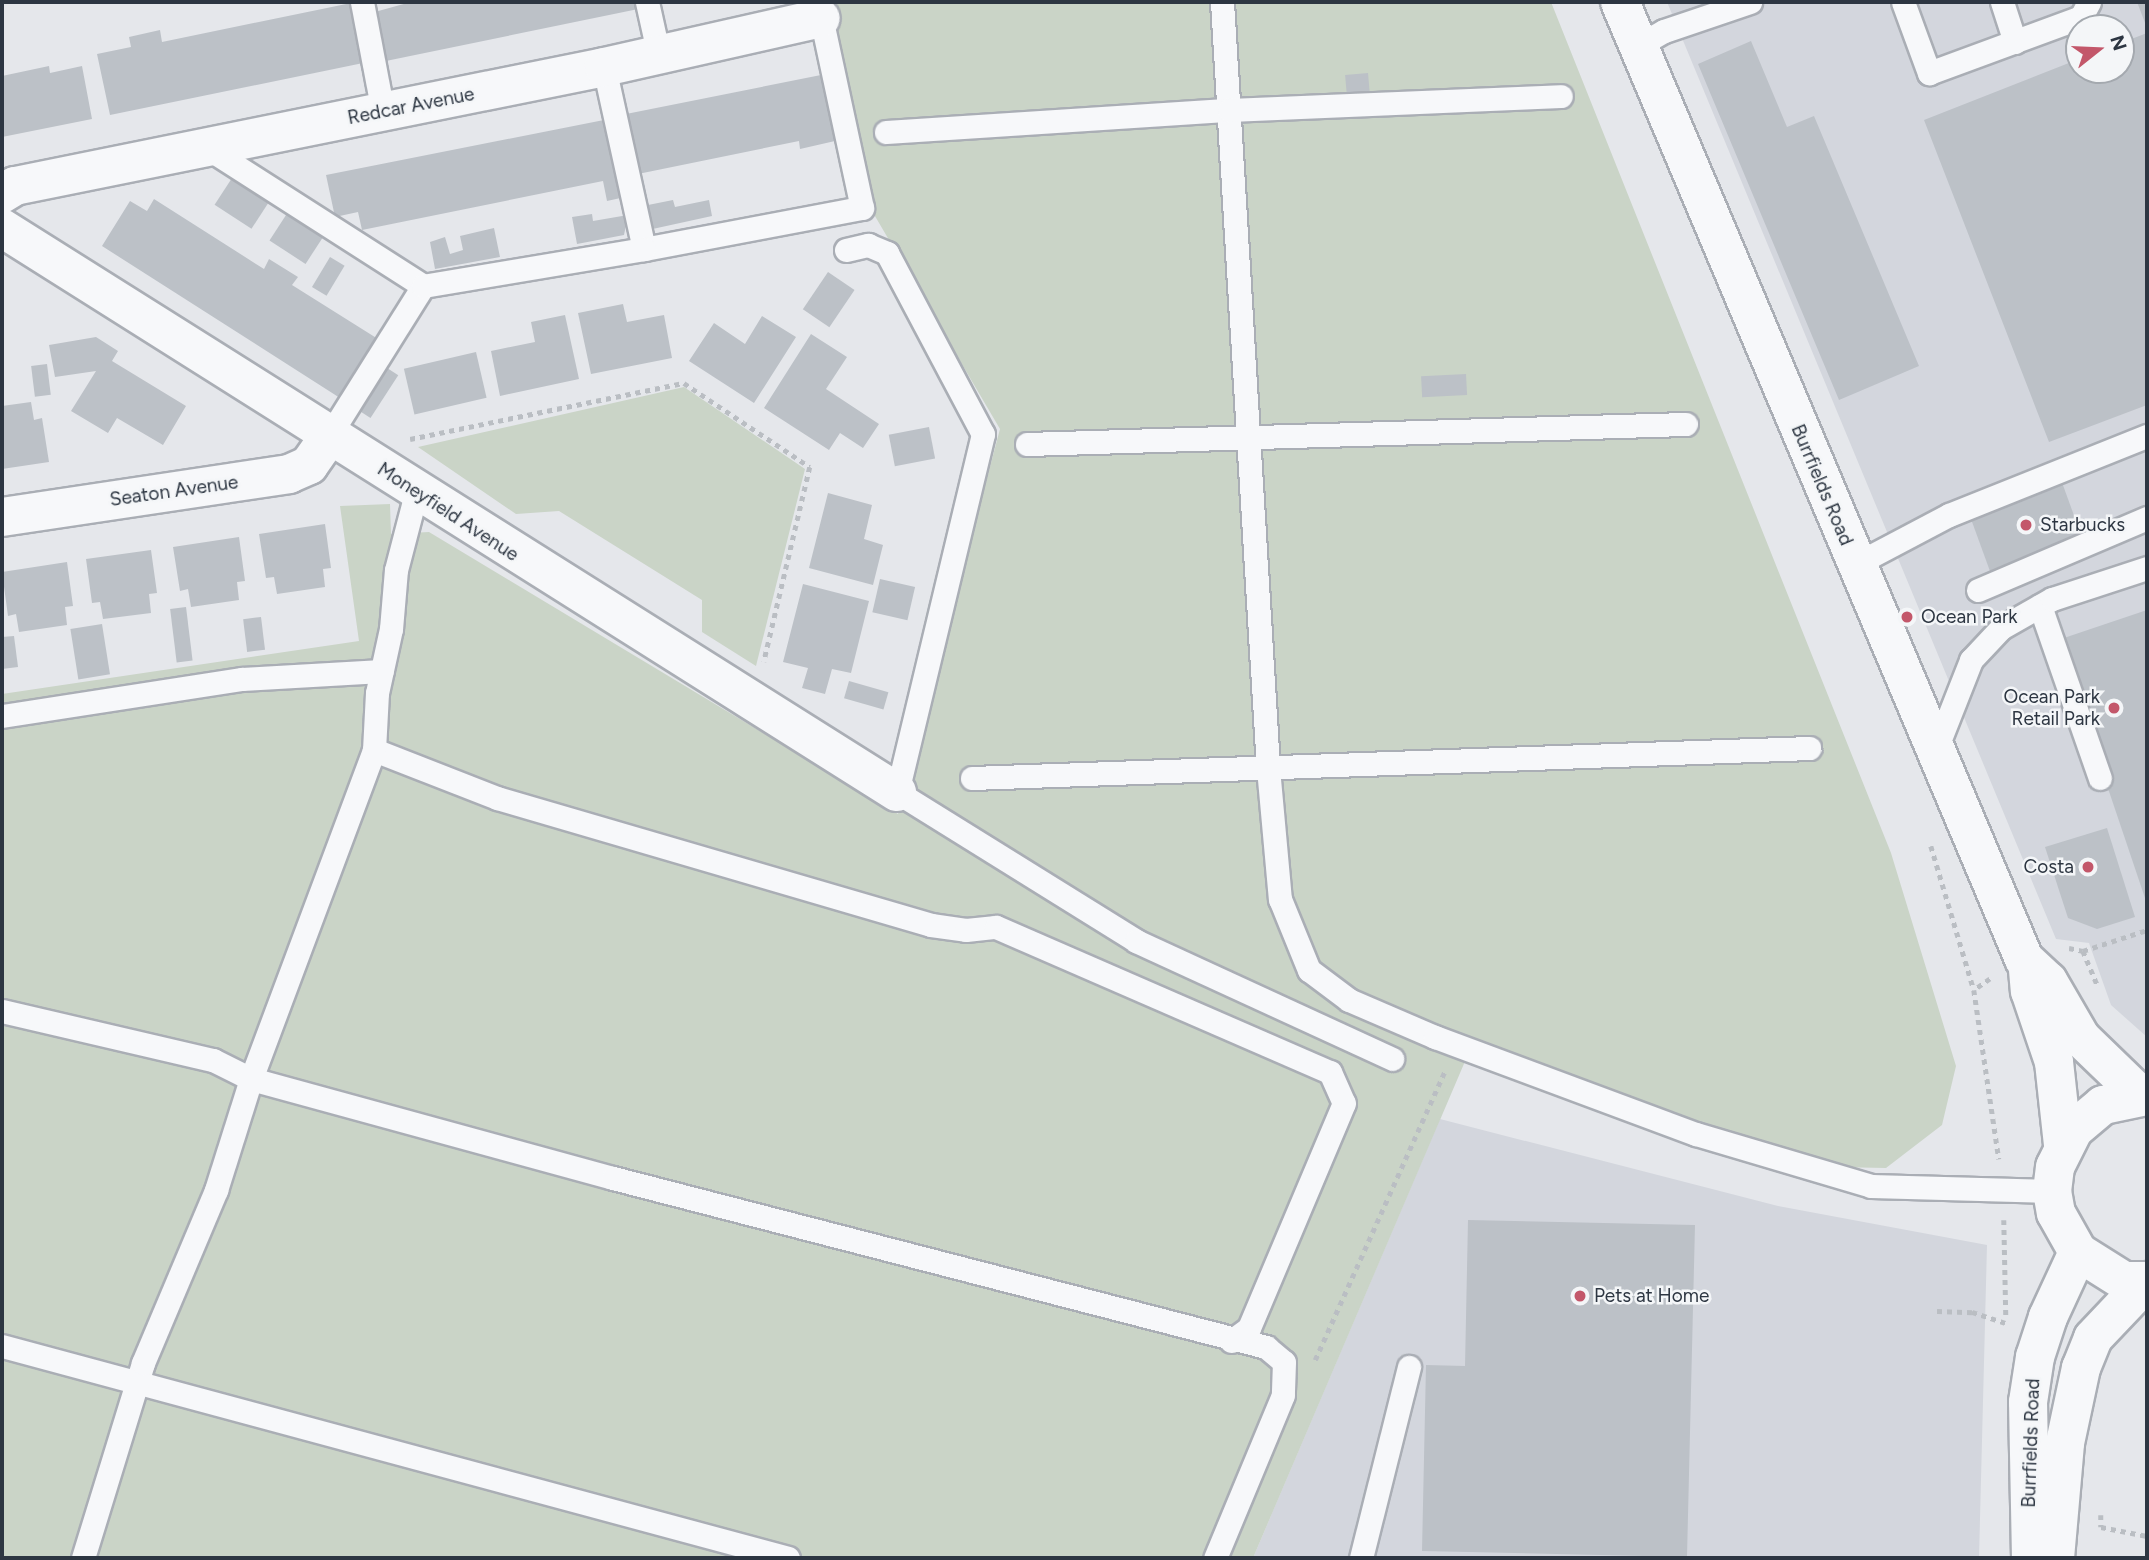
<!DOCTYPE html>
<style>
body{margin:0}
#map{position:relative;width:2149px;height:1560px;overflow:hidden;background:#e5e7eb;font-family:Figtree,sans-serif}
div>[style]{position:absolute}
[style*='--x']{left:calc(var(--x)*1px);top:calc(var(--y)*1px);width:calc(var(--w)*1px);rotate:calc(var(--a)*1deg)}
.built>*{inset:0;background:#d3d6dd}
.green>*{inset:0;background:#cad4c7}
.building>*{inset:0;background:#bcc1c7;transform-origin:0 0}
.path>*{height:4.5px;margin-top:-2.25px;transform-origin:0;background:repeating-linear-gradient(90deg,#babec3 0 5px,transparent 0 10px)}
.roads{filter:drop-shadow(2px 0 #aaaeb5) drop-shadow(-2px 0 #aaaeb5) drop-shadow(0 2px #aaaeb5) drop-shadow(0 -2px #aaaeb5)}
.service>*{height:23px;margin:-11.5px;padding:0 11.5px;transform-origin:11.5px;border-radius:11.5px;background:#f7f8fa}
.minor>*{height:38px;margin:-19px;padding:0 19px;transform-origin:19px;border-radius:19px;background:#f7f8fa}
.tertiary>*{height:38px;margin:-19px;padding:0 19px;transform-origin:19px;border-radius:19px;background:#f7f8fa}
.dots>*{width:19px;height:19px;translate:-50% -50%;box-sizing:border-box;border:4px solid #f4f6f8;border-radius:50%}
span{translate:-50% -50%;white-space:nowrap;text-align:center;line-height:1.15;-webkit-text-stroke:5px #f4f6f8;paint-order:stroke}
.street-label{font-size:19px;color:#2d3642}
.poi-label{font-size:19px;color:#2d3642}
.left{translate:0 -50%;text-align:left}
.right{translate:-100% -50%;text-align:right}
.frame{position:absolute;inset:0;border:4px solid #2d3642;pointer-events:none}
.north{position:absolute;left:2065px;top:14px;width:70px;height:70px;box-sizing:border-box;background:#f4f6f8;border:2px solid #a4a9af;border-radius:50%;rotate:72deg;font-size:19px;font-weight:700;line-height:28px;text-align:center;color:#2d3642}
.north::after{content:'';display:block;margin:auto;width:24px;height:32px;background:#c3576a;clip-path:polygon(50% 0,100% 100%,50% 72%,0 100%)}
</style>
<div id="map">
<div class="built">
<i style="clip-path:polygon(evenodd,1667px 2px,2147px 2px,2147px 1037px,2111px 1005px,2089px 943px,2056px 939px,1667px 2px,2079px 28px,2121px 28px,2121px 70px,2079px 70px,2079px 28px)"></i>
<i style="clip-path:polygon(1440px 1119px,1778px 1206px,1987px 1245px,1979px 1558px,1253px 1558px)"></i>
</div>
<div class="green">
<i style="clip-path:polygon(831px 2px,1551px 2px,1891px 853px,1956px 1066px,1942px 1125px,1886px 1168px,1835px 1167px,1472px 1045px,1253px 1558px,2px 1558px,2px 694px,359px 641px,340px 506px,390px 504px,391px 534px,429px 532px,898px 814px,1000px 429px,872px 211px)"></i>
<i style="clip-path:polygon(684px 387px,805px 469px,756px 666px,702px 632px,702px 600px,559px 511px,516px 514px,418px 447px)"></i>
</div>
<div class="building">
<i style="clip-path:polygon(356px 2px,368px 62px,110px 115px,97px 54px,131px 47px,129px 37px,160px 30px,162px 42px)"></i>
<i style="clip-path:polygon(411px 2px,646px 2px,648px 7px,381px 62px,371px 13px)"></i>
<i style="clip-path:polygon(2137px 2px,2147px 2px,2147px 28px)"></i>
<i style="clip-path:polygon(2147px 33px,2147px 405px,2049px 442px,1924px 120px,2079px 59px,2079px 70px,2121px 70px,2121px 43px)"></i>
<i style="clip-path:polygon(1751px 41px,1787px 127px,1814px 116px,1919px 366px,1839px 400px,1698px 64px)"></i>
<i style="clip-path:polygon(49px 66px,50px 73px,82px 66px,92px 119px,2px 137px,2px 76px)"></i>
<i style="left:1368px;top:73px;width:24px;height:23px;rotate:85deg"></i>
<i style="clip-path:polygon(821px 75px,835px 141px,800px 149px,799px 141px,633px 175px,621px 115px)"></i>
<i style="clip-path:polygon(609px 119px,625px 197px,607px 201px,603px 181px,362px 230px,358px 212px,335px 217px,326px 175px)"></i>
<i style="left:232px;top:178px;width:44px;height:32px;rotate:33deg"></i>
<i style="clip-path:polygon(154px 199px,264px 269px,269px 259px,298px 277px,292px 285px,378px 339px,340px 398px,102px 246px,130px 201px,147px 211px)"></i>
<i style="clip-path:polygon(673px 200px,675px 207px,709px 200px,712px 216px,648px 230px,643px 206px)"></i>
<i style="left:288px;top:212px;width:43px;height:34px;rotate:33deg"></i>
<i style="clip-path:polygon(592px 214px,593px 221px,628px 215px,624px 235px,577px 244px,572px 217px)"></i>
<i style="clip-path:polygon(494px 228px,500px 257px,435px 269px,430px 242px,445px 237px,450px 254px,463px 250px,460px 236px)"></i>
<i style="left:330px;top:257px;width:17px;height:35px;rotate:31deg"></i>
<i style="left:828px;top:272px;width:32px;height:45px;rotate:34deg"></i>
<i style="clip-path:polygon(623px 304px,627px 322px,664px 315px,672px 358px,591px 374px,578px 313px)"></i>
<i style="clip-path:polygon(565px 315px,579px 379px,500px 396px,491px 351px,535px 342px,531px 322px)"></i>
<i style="clip-path:polygon(762px 316px,796px 337px,754px 403px,689px 361px,714px 323px,745px 344px)"></i>
<i style="clip-path:polygon(811px 334px,847px 357px,826px 389px,879px 424px,863px 448px,840px 433px,829px 450px,764px 408px)"></i>
<i style="clip-path:polygon(96px 337px,118px 351px,112px 361px,186px 406px,163px 445px,117px 418px,108px 433px,71px 411px,96px 371px,55px 377px,49px 345px)"></i>
<i style="left:476px;top:352px;width:47px;height:74px;rotate:77deg"></i>
<i style="left:47px;top:364px;width:31px;height:16px;rotate:83deg"></i>
<i style="left:384px;top:366px;width:17px;height:51px;rotate:33deg"></i>
<i style="left:1466px;top:374px;width:21px;height:45px;rotate:87deg"></i>
<i style="clip-path:polygon(31px 402px,34px 420px,42px 418px,49px 462px,2px 469px,2px 406px)"></i>
<i style="left:929px;top:427px;width:32px;height:41px;rotate:79deg"></i>
<i style="left:2060px;top:477px;width:66px;height:98px;rotate:70deg"></i>
<i style="clip-path:polygon(828px 493px,872px 505px,864px 539px,883px 545px,873px 585px,809px 568px)"></i>
<i style="clip-path:polygon(325px 524px,331px 568px,323px 569px,325px 587px,277px 594px,274px 577px,266px 578px,259px 534px)"></i>
<i style="clip-path:polygon(239px 537px,245px 581px,237px 582px,239px 600px,191px 607px,188px 589px,180px 591px,173px 547px)"></i>
<i style="clip-path:polygon(151px 550px,157px 593px,149px 594px,151px 613px,103px 619px,100px 602px,92px 603px,86px 559px)"></i>
<i style="clip-path:polygon(67px 562px,73px 606px,65px 607px,67px 625px,19px 632px,16px 614px,8px 616px,2px 572px)"></i>
<i style="left:880px;top:579px;width:36px;height:34px;rotate:13deg"></i>
<i style="clip-path:polygon(803px 584px,869px 601px,851px 673px,832px 669px,825px 694px,802px 688px,808px 668px,783px 662px)"></i>
<i style="left:186px;top:607px;width:54px;height:16px;rotate:83deg"></i>
<i style="clip-path:polygon(2147px 610px,2147px 904px,2058px 640px)"></i>
<i style="left:261px;top:617px;width:33px;height:18px;rotate:83deg"></i>
<i style="left:102px;top:624px;width:51px;height:32px;rotate:81deg"></i>
<i style="clip-path:polygon(14px 636px,18px 667px,2px 669px,2px 637px)"></i>
<i style="left:849px;top:681px;width:41px;height:18px;rotate:16deg"></i>
<i style="clip-path:polygon(2107px 828px,2135px 917px,2097px 929px,2068px 918px,2045px 847px)"></i>
<i style="clip-path:polygon(1468px 1220px,1695px 1225px,1687px 1557px,1422px 1551px,1426px 1365px,1465px 1366px)"></i>
</div>
<div class="path">
<i style="--x:410;--y:439;--w:280;--a:-11.6"></i>
<i style="--x:684;--y:383;--w:151;--a:33.7"></i>
<i style="--x:810;--y:467;--w:200;--a:103.3"></i>
<i style="--x:1931;--y:846;--w:150;--a:73.4"></i>
<i style="--x:2069;--y:948;--w:14;--a:12"></i>
<i style="--x:2083;--y:951;--w:36;--a:67"></i>
<i style="--x:2083;--y:951;--w:67;--a:-18.2"></i>
<i style="--x:1990;--y:979;--w:19;--a:145"></i>
<i style="--x:1974;--y:990;--w:171;--a:81.6"></i>
<i style="--x:2004;--y:1220;--w:96;--a:88.8"></i>
<i style="--x:1937;--y:1311;--w:35;--a:2"></i>
<i style="--x:1972;--y:1312;--w:35;--a:18"></i>
<i style="--x:1315;--y:1360;--w:317;--a:-65.8"></i>
<i style="--x:2101;--y:1515;--w:12;--a:90"></i>
<i style="--x:2101;--y:1527;--w:47;--a:11.1"></i>
</div>
<div class="roads">
<div class="service">
<i style="--x:362;--y:2;--w:112;--a:79.2"></i>
<i style="--x:647;--y:2;--w:55;--a:77.5"></i>
<i style="--x:1222;--y:2;--w:767;--a:86.56"></i>
<i style="--x:1268;--y:768;--w:132;--a:84.8"></i>
<i style="--x:1280;--y:899;--w:77;--a:67.8"></i>
<i style="--x:1309;--y:970;--w:50;--a:36.9"></i>
<i style="--x:1349;--y:1000;--w:94;--a:23.3"></i>
<i style="--x:1435;--y:1037;--w:278;--a:20.4"></i>
<i style="--x:1696;--y:1134;--w:183;--a:16.5"></i>
<i style="--x:1871;--y:1186;--w:181;--a:1.6"></i>
<i style="--x:1903;--y:2;--w:76;--a:69.9"></i>
<i style="--x:1929;--y:73;--w:162;--a:-20.2"></i>
<i style="--x:2081;--y:17;--w:17;--a:-62"></i>
<i style="--x:2002;--y:2;--w:42;--a:72"></i>
<i style="--x:1636;--y:47;--w:32;--a:-30"></i>
<i style="--x:1664;--y:31;--w:91;--a:-18.6"></i>
<i style="--x:604;--y:67;--w:186;--a:77.6"></i>
<i style="--x:644;--y:249;--w:222;--a:-10.7"></i>
<i style="--x:862;--y:208;--w:205;--a:-102.1"></i>
<i style="--x:886;--y:132;--w:344;--a:-3.7"></i>
<i style="--x:1229;--y:110;--w:332;--a:-2.4"></i>
<i style="--x:206;--y:147;--w:258;--a:32.6"></i>
<i style="--x:423;--y:286;--w:177;--a:122.1"></i>
<i style="--x:846;--y:250;--w:23;--a:-13"></i>
<i style="--x:868;--y:245;--w:21;--a:23"></i>
<i style="--x:887;--y:253;--w:205;--a:62.1"></i>
<i style="--x:983;--y:434;--w:368;--a:103.5"></i>
<i style="--x:897;--y:792;--w:282;--a:31.9"></i>
<i style="--x:1136;--y:941;--w:282;--a:24.7"></i>
<i style="--x:423;--y:286;--w:224;--a:-9.5"></i>
<i style="--x:1027;--y:444;--w:659;--a:-1.74"></i>
<i style="--x:1856;--y:564;--w:105;--a:-27.8"></i>
<i style="--x:1949;--y:515;--w:213;--a:-21.8"></i>
<i style="--x:1978;--y:590;--w:184;--a:-23.1"></i>
<i style="--x:2040;--y:606;--w:182;--a:70.8"></i>
<i style="--x:2;--y:716;--w:243;--a:-8.8"></i>
<i style="--x:242;--y:679;--w:140;--a:-3.3"></i>
<i style="--x:1936;--y:749;--w:96;--a:-68.5"></i>
<i style="--x:1971;--y:660;--w:44;--a:-46.8"></i>
<i style="--x:2001;--y:628;--w:59;--a:-29.6"></i>
<i style="--x:2052;--y:599;--w:100;--a:-18.1"></i>
<i style="--x:374;--y:750;--w:132;--a:21.3"></i>
<i style="--x:497;--y:798;--w:452;--a:16.3"></i>
<i style="--x:931;--y:925;--w:35;--a:8"></i>
<i style="--x:966;--y:930;--w:30;--a:-6"></i>
<i style="--x:996;--y:927;--w:364;--a:23.5"></i>
<i style="--x:1330;--y:1072;--w:34;--a:66"></i>
<i style="--x:1344;--y:1103;--w:244;--a:112.9"></i>
<i style="--x:1249;--y:1328;--w:22;--a:144"></i>
<i style="--x:972;--y:778;--w:838;--a:-2.05"></i>
<i style="--x:2;--y:1011;--w:217;--a:13.1"></i>
<i style="--x:213;--y:1060;--w:42;--a:26.6"></i>
<i style="--x:251;--y:1079;--w:375;--a:15.3"></i>
<i style="--x:613;--y:1178;--w:675;--a:14.51"></i>
<i style="--x:1266;--y:1347;--w:23;--a:40"></i>
<i style="--x:1284;--y:1362;--w:33;--a:92"></i>
<i style="--x:1283;--y:1395;--w:177;--a:112.6"></i>
<i style="--x:2;--y:1346;--w:814;--a:15.09"></i>
<i style="--x:83;--y:1558;--w:204;--a:-72.9"></i>
<i style="--x:143;--y:1363;--w:188;--a:-67.1"></i>
<i style="--x:216;--y:1190;--w:116;--a:-72.5"></i>
<i style="--x:251;--y:1079;--w:351;--a:-69.5"></i>
<i style="--x:374;--y:750;--w:57;--a:-87"></i>
<i style="--x:377;--y:693;--w:66;--a:-77.7"></i>
<i style="--x:391;--y:629;--w:59;--a:-85.2"></i>
<i style="--x:396;--y:570;--w:80;--a:-75.4"></i>
<i style="--x:1361;--y:1558;--w:197;--a:-75.9"></i>
</div>
<div class="minor">
<i style="--x:2;--y:194;--w:15;--a:-32"></i>
<i style="--x:15;--y:186;--w:601;--a:-11.42"></i>
<i style="--x:604;--y:67;--w:222;--a:-12.7"></i>
<i style="--x:2;--y:228;--w:1058;--a:32.22"></i>
<i style="--x:2;--y:517;--w:290;--a:-8.5"></i>
<i style="--x:289;--y:474;--w:22;--a:-24"></i>
<i style="--x:309;--y:465;--w:35;--a:-55"></i>
</div>
<div class="tertiary">
<i style="--x:1620;--y:2;--w:1039;--a:67.11"></i>
<i style="--x:2024;--y:959;--w:33;--a:43"></i>
<i style="--x:2048;--y:981;--w:66;--a:59.9"></i>
<i style="--x:2081;--y:1038;--w:83;--a:44"></i>
<i style="--x:2028;--y:970;--w:21;--a:85"></i>
<i style="--x:2030;--y:991;--w:75;--a:71.3"></i>
<i style="--x:2054;--y:1062;--w:83;--a:83.8"></i>
<i style="--x:2147;--y:1096;--w:45;--a:168.4"></i>
<i style="--x:2103;--y:1105;--w:38;--a:140"></i>
<i style="--x:2074;--y:1129;--w:42;--a:116.6"></i>
<i style="--x:2055;--y:1167;--w:24;--a:97"></i>
<i style="--x:2052;--y:1191;--w:22;--a:80"></i>
<i style="--x:2056;--y:1213;--w:45;--a:60.6"></i>
<i style="--x:2078;--y:1252;--w:54;--a:32.2"></i>
<i style="--x:2124;--y:1281;--w:23;--a:0"></i>
<i style="--x:2031;--y:1558;--w:156;--a:-91.1"></i>
<i style="--x:2028;--y:1402;--w:46;--a:-81.2"></i>
<i style="--x:2035;--y:1357;--w:42;--a:-72"></i>
<i style="--x:2048;--y:1317;--w:72;--a:-65.2"></i>
<i style="--x:2055;--y:1558;--w:115;--a:-85"></i>
<i style="--x:2065;--y:1443;--w:77;--a:-78"></i>
<i style="--x:2081;--y:1368;--w:32;--a:-68"></i>
<i style="--x:2093;--y:1338;--w:79;--a:-46.5"></i>
</div>
</div>
<div class="dots">
<i style="left:2026px;top:525px;background:#c3576a"></i>
<i style="left:1907px;top:617px;background:#c3576a"></i>
<i style="left:2114px;top:708px;background:#c3576a"></i>
<i style="left:2088px;top:867px;background:#c3576a"></i>
<i style="left:1580px;top:1296px;background:#c3576a"></i>
</div>
<div class="street-label">
<span style="left:411px;top:106px;rotate:-11deg">Redcar Avenue</span>
<span style="left:1822px;top:485px;rotate:67deg">Burrfields Road</span>
<span style="left:174px;top:491px;rotate:-8deg">Seaton Avenue</span>
<span style="left:448px;top:512px;rotate:33deg">Moneyfield Avenue</span>
<span style="left:2031px;top:1443px;rotate:-88deg">Burrfields Road</span>
</div>
<div class="poi-label">
<span class="left" style="left:2040px;top:525px">Starbucks</span>
<span class="left" style="left:1921px;top:617px">Ocean Park</span>
<span class="right" style="left:2100px;top:708px">Ocean Park<br>Retail Park</span>
<span class="right" style="left:2074px;top:867px">Costa</span>
<span class="left" style="left:1594px;top:1296px">Pets at Home</span>
</div>
<div class="frame"></div>
<div class="north">N</div>
</div>
